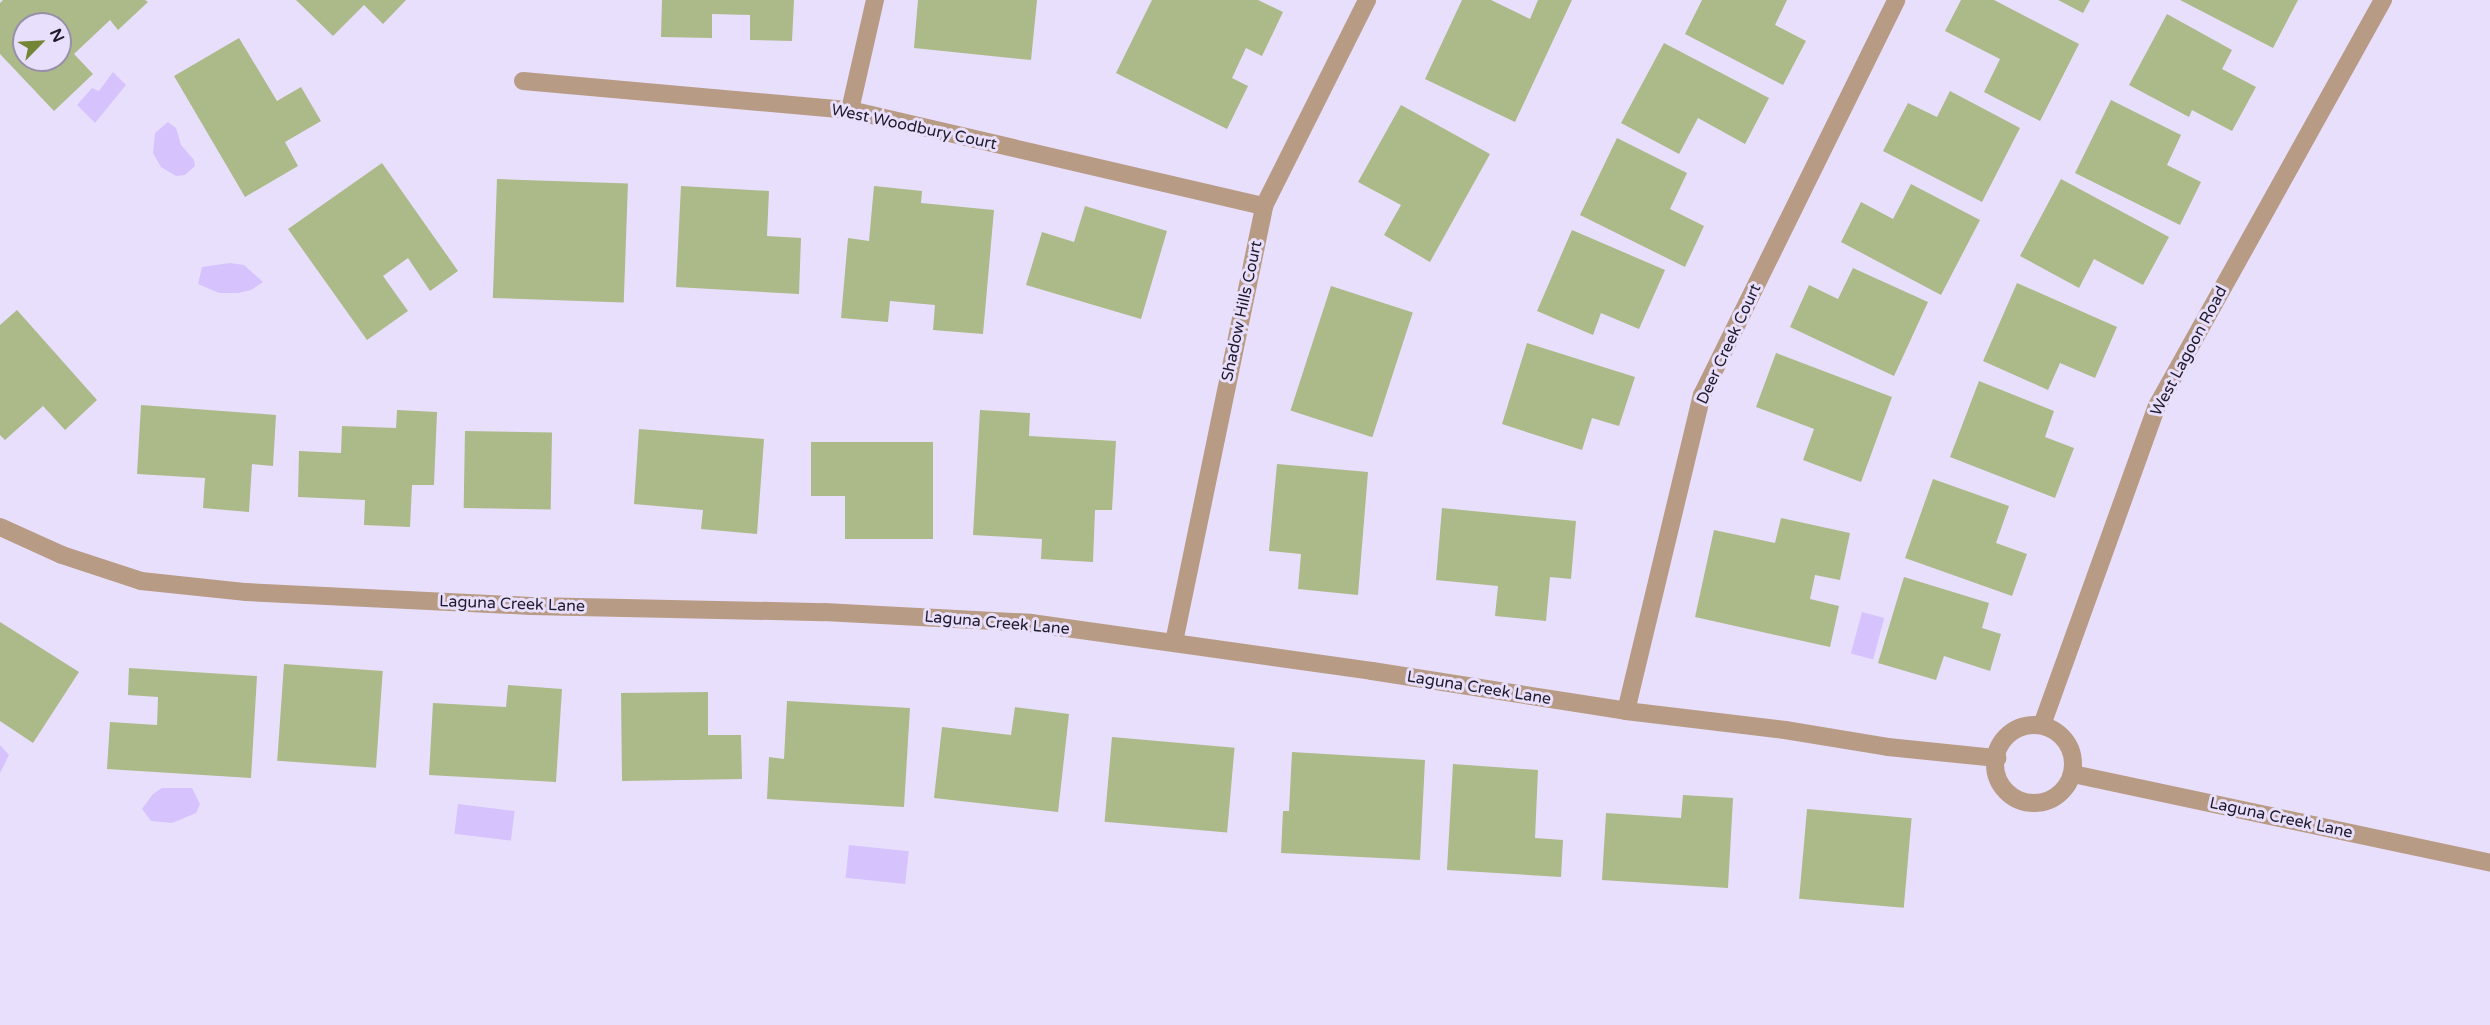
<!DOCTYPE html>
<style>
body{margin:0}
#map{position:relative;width:2490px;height:1025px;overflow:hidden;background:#e8dffc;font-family:"Varela Round",sans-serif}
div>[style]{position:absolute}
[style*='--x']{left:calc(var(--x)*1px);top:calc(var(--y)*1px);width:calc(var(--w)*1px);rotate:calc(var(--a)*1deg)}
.water>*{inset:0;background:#d6c2fd;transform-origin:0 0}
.building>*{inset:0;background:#acb988;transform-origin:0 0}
.minor>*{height:18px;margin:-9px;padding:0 9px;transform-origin:9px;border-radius:9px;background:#b89b84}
.tertiary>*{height:18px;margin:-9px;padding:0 9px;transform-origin:9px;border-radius:9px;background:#b89b84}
.tertiary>.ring{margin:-9px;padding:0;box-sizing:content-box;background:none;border:18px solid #b89b84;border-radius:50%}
span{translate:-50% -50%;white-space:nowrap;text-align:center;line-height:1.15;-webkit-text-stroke:6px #e8dffc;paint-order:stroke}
.street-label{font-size:16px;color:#201a2b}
.north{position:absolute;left:12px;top:12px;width:60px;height:60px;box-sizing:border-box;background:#e8dffc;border:2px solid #9890a8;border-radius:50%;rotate:66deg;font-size:16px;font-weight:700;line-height:24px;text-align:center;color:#201a2b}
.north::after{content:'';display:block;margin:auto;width:21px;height:27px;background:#748535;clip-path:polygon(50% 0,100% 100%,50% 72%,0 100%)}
</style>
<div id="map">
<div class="water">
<i style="clip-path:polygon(113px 72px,126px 85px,95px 123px,77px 105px,92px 88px,99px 91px)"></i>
<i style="clip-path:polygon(168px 122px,176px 128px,181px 145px,194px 160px,195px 166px,185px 175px,176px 176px,161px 167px,153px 153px,155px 133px)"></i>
<i style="clip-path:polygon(230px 263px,244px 265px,263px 282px,251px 290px,238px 293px,219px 293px,198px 284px,202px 267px)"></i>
<i style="left:1862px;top:612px;width:23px;height:43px;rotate:15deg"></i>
<i style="clip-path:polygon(0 745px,9px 755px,0 773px)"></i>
<i style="clip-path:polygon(162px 788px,192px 788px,200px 804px,196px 813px,172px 823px,151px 821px,142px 809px,153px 794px)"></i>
<i style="left:458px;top:804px;width:57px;height:30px;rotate:7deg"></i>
<i style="left:849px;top:845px;width:60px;height:33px;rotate:6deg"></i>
</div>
<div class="building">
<i style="clip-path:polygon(evenodd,3px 0,145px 0,148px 2px,118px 30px,110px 20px,74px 54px,93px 74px,54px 111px,0 54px,0 3px,3px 0,24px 24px,60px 24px,60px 60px,24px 60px,24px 24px)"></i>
<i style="clip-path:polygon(296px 0,406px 0,383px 24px,364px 5px,333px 36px)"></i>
<i style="clip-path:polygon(662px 0,794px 0,792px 41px,750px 40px,750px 15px,712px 14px,712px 38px,661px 37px)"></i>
<i style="clip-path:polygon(918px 0,1037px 0,1031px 60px,914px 48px)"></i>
<i style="clip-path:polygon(1152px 0,1258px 0,1283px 12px,1262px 56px,1246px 48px,1232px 78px,1248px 86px,1227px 129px,1116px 73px)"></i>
<i style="clip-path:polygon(1462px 0,1491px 0,1530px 19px,1538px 0,1572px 0,1515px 122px,1425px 79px)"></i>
<i style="clip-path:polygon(1702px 0,1787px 0,1775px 25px,1806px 41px,1783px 85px,1685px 34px)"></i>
<i style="clip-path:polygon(1961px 0,1994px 0,2079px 44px,2040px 121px,1984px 92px,2000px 59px,1945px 31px)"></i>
<i style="clip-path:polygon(2058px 0,2090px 0,2083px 13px)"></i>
<i style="clip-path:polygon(2180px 0,2298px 0,2273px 48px)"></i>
<i style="clip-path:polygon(2167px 14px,2232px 50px,2222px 69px,2256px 87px,2232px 131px,2192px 110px,2189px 117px,2129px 85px)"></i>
<i style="clip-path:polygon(239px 38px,277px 101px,301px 87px,321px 121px,285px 142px,298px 166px,245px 197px,174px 76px)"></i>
<i style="clip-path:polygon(1664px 43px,1769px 98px,1745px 144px,1698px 118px,1679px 154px,1621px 123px)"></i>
<i style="clip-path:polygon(1950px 91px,2020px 128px,1982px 202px,1883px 151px,1908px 103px,1937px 117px)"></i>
<i style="clip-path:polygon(2111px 100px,2181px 135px,2167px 165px,2201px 182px,2180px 225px,2075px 173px)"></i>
<i style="clip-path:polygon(1401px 105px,1490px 154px,1430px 262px,1384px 235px,1401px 205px,1358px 182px)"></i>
<i style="clip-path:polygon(1617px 138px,1687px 173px,1670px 209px,1704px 226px,1685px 267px,1580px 215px)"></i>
<i style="clip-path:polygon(382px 163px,458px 271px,430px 291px,408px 258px,383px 276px,408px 311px,367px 340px,288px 229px)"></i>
<i style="left:497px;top:179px;width:131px;height:119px;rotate:2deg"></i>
<i style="clip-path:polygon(2061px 179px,2169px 237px,2143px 285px,2094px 259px,2079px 288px,2020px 256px)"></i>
<i style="clip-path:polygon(1911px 184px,1980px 220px,1941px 295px,1841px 242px,1861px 202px,1893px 219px)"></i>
<i style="clip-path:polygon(681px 186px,769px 191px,767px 236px,801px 238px,799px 294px,676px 287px)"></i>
<i style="clip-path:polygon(874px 186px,922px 191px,921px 203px,994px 210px,983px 334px,933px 330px,935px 305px,890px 301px,888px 322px,841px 318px,848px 238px,869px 241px)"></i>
<i style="clip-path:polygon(1085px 206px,1167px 231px,1141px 319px,1026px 285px,1042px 232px,1074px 242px)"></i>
<i style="clip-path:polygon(1572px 230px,1665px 270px,1639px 329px,1601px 313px,1593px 335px,1537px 311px)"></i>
<i style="clip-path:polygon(1853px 268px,1928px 302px,1894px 376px,1790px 327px,1809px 285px,1838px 299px)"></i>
<i style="clip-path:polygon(2017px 283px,2117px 327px,2095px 378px,2060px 363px,2048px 390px,1983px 361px)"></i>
<i style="left:1331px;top:286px;width:86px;height:131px;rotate:18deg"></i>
<i style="clip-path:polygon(17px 310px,97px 400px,65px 430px,43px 406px,5px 440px,0 435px,0 325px)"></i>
<i style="clip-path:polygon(1527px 343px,1635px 377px,1619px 426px,1592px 418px,1582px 450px,1502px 424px)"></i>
<i style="clip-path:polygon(1776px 353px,1892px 397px,1861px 482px,1803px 460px,1814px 429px,1756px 407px)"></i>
<i style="clip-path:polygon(1979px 381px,2054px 411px,2045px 437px,2074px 448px,2055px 498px,1950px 457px)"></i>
<i style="clip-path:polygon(141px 405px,276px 415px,273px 466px,252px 464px,249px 512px,203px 508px,205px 478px,137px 474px)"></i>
<i style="clip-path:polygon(397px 410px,437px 412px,434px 485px,412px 485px,410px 527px,364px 525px,365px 500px,298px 497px,299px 451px,341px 453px,342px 426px,396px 428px)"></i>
<i style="clip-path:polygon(980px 410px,1030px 413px,1029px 436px,1116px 441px,1112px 510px,1095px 510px,1093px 562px,1041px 559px,1042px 539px,973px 535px)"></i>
<i style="clip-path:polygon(639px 429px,764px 439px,757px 534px,701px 529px,703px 510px,634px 504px)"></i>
<i style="left:465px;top:431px;width:87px;height:77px;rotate:1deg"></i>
<i style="clip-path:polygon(811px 442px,933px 442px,933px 539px,845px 539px,845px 496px,811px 496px)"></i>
<i style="clip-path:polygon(1277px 464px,1368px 472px,1358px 595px,1298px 589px,1301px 554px,1269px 551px)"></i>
<i style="clip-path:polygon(1933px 479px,2009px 506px,1996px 543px,2027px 554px,2012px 596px,1905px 558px)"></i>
<i style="clip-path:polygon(1442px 508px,1576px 521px,1571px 579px,1550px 577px,1546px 621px,1495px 616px,1498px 586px,1436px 580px)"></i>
<i style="clip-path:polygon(1781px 518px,1850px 533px,1840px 580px,1815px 575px,1810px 599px,1839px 606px,1830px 647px,1695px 617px,1714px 530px,1775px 543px)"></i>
<i style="clip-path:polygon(1904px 577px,1989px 603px,1982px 628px,2001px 634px,1990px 671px,1944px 656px,1936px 680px,1878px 663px)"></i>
<i style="clip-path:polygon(0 622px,79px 672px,33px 743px,0 721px)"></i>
<i style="left:284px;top:664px;width:99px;height:97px;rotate:4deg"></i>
<i style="clip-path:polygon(129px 668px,257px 676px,251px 778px,107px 769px,110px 722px,157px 725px,158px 697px,128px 695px)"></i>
<i style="clip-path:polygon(508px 685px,562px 689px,556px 782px,429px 775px,433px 703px,506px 707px)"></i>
<i style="clip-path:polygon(708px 692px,708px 735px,741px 735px,742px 779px,622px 781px,621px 693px)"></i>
<i style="clip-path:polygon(787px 701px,910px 708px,904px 807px,767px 799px,769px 757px,784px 759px)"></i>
<i style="clip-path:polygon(1015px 707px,1069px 714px,1058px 812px,934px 798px,942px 727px,1011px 735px)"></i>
<i style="left:1112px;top:737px;width:123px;height:85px;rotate:5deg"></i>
<i style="clip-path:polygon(1292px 752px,1425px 760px,1420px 860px,1281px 853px,1283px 811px,1289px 811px)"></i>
<i style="clip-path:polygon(1453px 764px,1538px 770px,1535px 838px,1563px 840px,1561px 877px,1447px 870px)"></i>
<i style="clip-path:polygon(1683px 795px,1733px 798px,1728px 888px,1602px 880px,1606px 813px,1681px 818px)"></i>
<i style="left:1807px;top:809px;width:105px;height:90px;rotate:5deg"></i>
</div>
<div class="minor">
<i style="--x:523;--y:81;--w:328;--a:5.1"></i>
<i style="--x:850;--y:110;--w:425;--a:13.1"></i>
<i style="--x:850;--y:110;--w:113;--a:-77.2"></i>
<i style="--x:0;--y:527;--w:68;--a:24.3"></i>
<i style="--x:62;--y:555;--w:83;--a:18.2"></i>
<i style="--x:141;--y:581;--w:106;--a:6"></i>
<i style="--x:246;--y:592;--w:285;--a:2.8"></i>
<i style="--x:531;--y:606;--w:293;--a:1.2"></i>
<i style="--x:824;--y:612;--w:207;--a:3"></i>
<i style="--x:1031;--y:623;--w:344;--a:8"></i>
<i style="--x:1372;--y:671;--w:257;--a:8.9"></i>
<i style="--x:1626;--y:711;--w:160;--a:6.8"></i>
<i style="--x:1785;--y:730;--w:104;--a:9.4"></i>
<i style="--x:1888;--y:747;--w:110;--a:5.8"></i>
<i style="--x:1174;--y:642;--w:445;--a:-78.3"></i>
<i style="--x:1264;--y:206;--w:230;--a:-63.4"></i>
<i style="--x:1626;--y:711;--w:325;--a:-76.5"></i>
<i style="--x:1702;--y:395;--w:440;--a:-63.8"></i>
</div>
<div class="tertiary">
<i class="ring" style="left:1995px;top:725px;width:60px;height:60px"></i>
<i style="--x:2042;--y:725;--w:339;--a:-70.2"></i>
<i style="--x:2157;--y:406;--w:465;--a:-60.9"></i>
<i style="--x:2073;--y:774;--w:426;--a:12"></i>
</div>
<div class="street-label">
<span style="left:914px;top:127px;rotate:12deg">West Woodbury Court</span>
<span style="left:1242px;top:311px;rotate:-78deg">Shadow Hills Court</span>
<span style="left:1729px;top:344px;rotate:-65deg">Deer Creek Court</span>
<span style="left:2189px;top:351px;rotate:-62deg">West Lagoon Road</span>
<span style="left:512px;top:604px;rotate:2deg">Laguna Creek Lane</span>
<span style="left:997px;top:623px;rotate:5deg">Laguna Creek Lane</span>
<span style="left:1479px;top:688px;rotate:9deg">Laguna Creek Lane</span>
<span style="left:2281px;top:818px;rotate:12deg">Laguna Creek Lane</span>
</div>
<div class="north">N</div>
</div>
